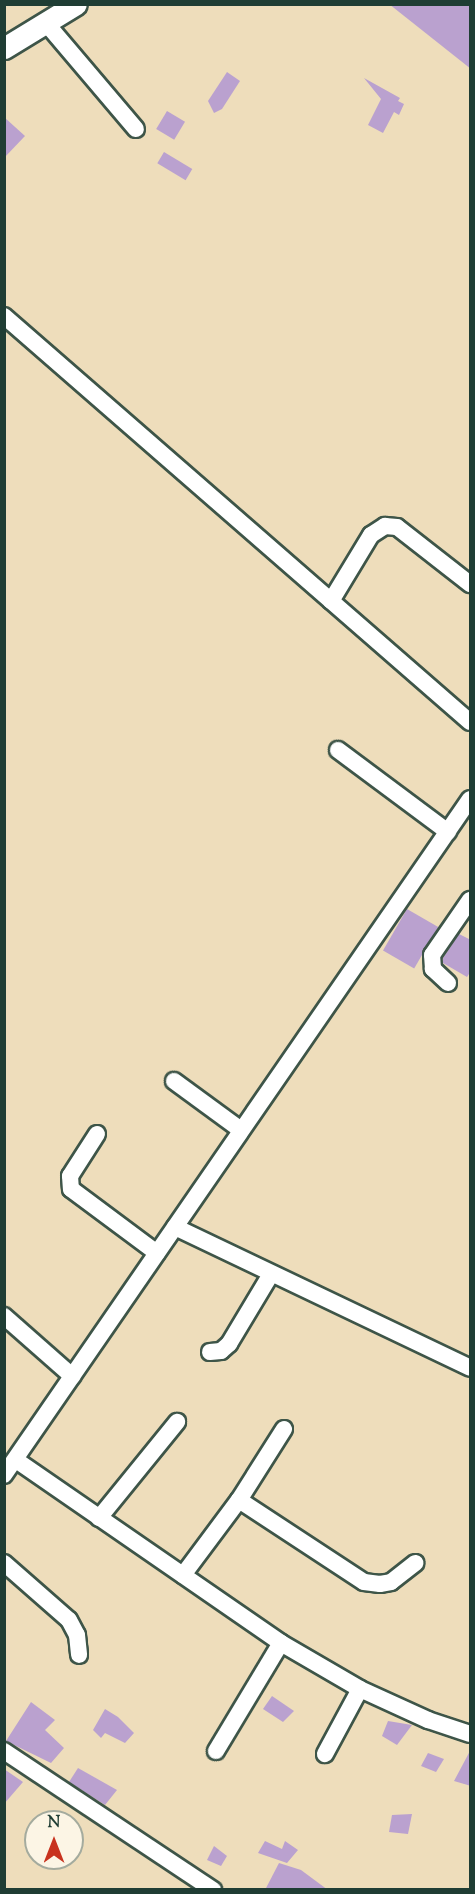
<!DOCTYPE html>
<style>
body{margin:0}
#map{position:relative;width:475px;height:1894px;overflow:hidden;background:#edb;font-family:"Sorts Mill Goudy",serif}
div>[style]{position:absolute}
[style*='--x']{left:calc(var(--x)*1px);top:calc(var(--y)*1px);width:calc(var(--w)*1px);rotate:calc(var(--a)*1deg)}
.building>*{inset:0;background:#baa1cf;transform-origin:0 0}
.roads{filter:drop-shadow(2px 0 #3e5548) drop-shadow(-2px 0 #3e5548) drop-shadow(0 2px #3e5548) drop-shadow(0 -2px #3e5548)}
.minor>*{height:16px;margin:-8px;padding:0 8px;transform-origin:8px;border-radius:8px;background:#fff}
.major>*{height:21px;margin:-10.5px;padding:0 10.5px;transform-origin:10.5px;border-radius:10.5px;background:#fff}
span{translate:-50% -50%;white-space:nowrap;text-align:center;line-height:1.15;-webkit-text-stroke:4.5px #fcf5e5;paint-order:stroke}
.frame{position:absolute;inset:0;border:6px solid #1f3d34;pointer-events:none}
.north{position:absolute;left:24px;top:1810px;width:60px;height:60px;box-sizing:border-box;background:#fcf5e5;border:2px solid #a4ab9e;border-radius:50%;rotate:0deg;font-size:16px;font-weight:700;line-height:24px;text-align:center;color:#1f3d34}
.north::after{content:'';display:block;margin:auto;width:21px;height:27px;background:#c8321e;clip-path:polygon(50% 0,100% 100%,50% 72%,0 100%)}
</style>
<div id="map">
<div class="building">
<i style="clip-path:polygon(389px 4px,471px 4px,471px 69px)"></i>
<i style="clip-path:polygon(227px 72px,240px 81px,222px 109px,214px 113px,208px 101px)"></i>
<i style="clip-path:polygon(364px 78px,400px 98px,398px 101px,404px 104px,399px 115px,394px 112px,383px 133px,368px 125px,381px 99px)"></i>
<i style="left:167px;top:111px;width:21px;height:21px;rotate:31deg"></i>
<i style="clip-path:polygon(4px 117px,25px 136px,4px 158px)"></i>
<i style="left:164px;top:152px;width:33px;height:13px;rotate:31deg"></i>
<i style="left:407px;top:909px;width:36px;height:48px;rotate:30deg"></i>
<i style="clip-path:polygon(459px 934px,471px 940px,471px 971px,467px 977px,443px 963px,443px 958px)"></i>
<i style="clip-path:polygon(272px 1696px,294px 1711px,283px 1722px,263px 1709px)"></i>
<i style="clip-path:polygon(31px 1702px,55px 1720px,45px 1730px,64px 1748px,51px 1763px,6px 1741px)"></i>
<i style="clip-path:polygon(105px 1709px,118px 1717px,134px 1733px,125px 1743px,105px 1733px,101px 1738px,93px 1730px)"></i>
<i style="clip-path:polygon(388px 1721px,412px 1725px,397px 1745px,382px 1736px)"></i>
<i style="clip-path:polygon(471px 1749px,471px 1786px,454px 1781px)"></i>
<i style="clip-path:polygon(428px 1753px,444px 1759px,436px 1772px,421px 1766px)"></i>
<i style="clip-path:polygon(78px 1768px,117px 1790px,105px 1805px,69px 1782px)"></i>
<i style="clip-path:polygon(4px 1769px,23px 1782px,4px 1804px)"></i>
<i style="clip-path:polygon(412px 1814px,408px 1834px,389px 1832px,392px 1815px)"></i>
<i style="clip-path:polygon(265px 1841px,282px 1849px,285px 1841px,298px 1850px,287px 1863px,258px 1853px)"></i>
<i style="clip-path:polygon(214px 1846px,227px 1856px,221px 1866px,207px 1860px)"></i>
<i style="clip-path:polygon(279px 1863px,301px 1870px,328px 1890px,265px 1890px)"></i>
</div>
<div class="roads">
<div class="minor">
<i style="--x:46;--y:23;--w:139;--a:49.7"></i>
<i style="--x:4;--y:316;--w:618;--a:41.06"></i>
<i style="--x:331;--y:601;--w:77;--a:-58.8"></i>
<i style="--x:371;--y:535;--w:17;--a:-33"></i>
<i style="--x:385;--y:526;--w:12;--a:5"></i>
<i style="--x:397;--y:527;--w:93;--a:38"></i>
<i style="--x:338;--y:750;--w:137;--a:36.7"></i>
<i style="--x:448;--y:983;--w:21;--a:-137"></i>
<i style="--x:433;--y:969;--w:14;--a:-94"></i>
<i style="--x:432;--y:955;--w:67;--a:-55.4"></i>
<i style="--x:174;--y:1081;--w:83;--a:36.2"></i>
<i style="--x:97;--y:1134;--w:50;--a:122.7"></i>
<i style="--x:70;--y:1176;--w:13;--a:86"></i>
<i style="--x:71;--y:1189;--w:107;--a:36.7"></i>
<i style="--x:175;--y:1227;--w:327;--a:25.5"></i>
<i style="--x:4;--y:1316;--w:91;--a:41.4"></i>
<i style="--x:210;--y:1352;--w:11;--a:-5"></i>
<i style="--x:221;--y:1351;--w:11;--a:-41"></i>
<i style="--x:229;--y:1344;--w:82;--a:-59"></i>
<i style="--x:16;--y:1460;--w:322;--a:34.6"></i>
<i style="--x:281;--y:1643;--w:91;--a:30.2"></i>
<i style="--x:360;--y:1689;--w:74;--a:118.3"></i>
<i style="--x:4;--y:1475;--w:821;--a:-55.42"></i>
<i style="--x:239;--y:1500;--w:84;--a:-57.6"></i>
<i style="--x:99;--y:1518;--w:124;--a:-50.9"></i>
<i style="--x:4;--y:1563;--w:86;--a:41.2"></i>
<i style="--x:69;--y:1620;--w:17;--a:62"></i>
<i style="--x:77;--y:1635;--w:20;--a:84"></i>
<i style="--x:183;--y:1575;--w:94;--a:-53.3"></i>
<i style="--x:239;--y:1500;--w:149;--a:33.3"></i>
<i style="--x:364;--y:1582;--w:16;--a:7"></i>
<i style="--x:380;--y:1584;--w:11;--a:-10"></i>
<i style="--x:391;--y:1582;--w:31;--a:-38"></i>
<i style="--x:360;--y:1689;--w:75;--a:24.5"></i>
<i style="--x:428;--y:1720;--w:44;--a:18.4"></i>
<i style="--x:4;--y:1751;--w:251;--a:33.6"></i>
<i style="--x:216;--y:1751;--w:126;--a:-59"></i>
</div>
<div class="major">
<i style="--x:4;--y:48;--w:84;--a:-31.4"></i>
</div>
</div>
<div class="frame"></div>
<div class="north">N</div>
</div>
